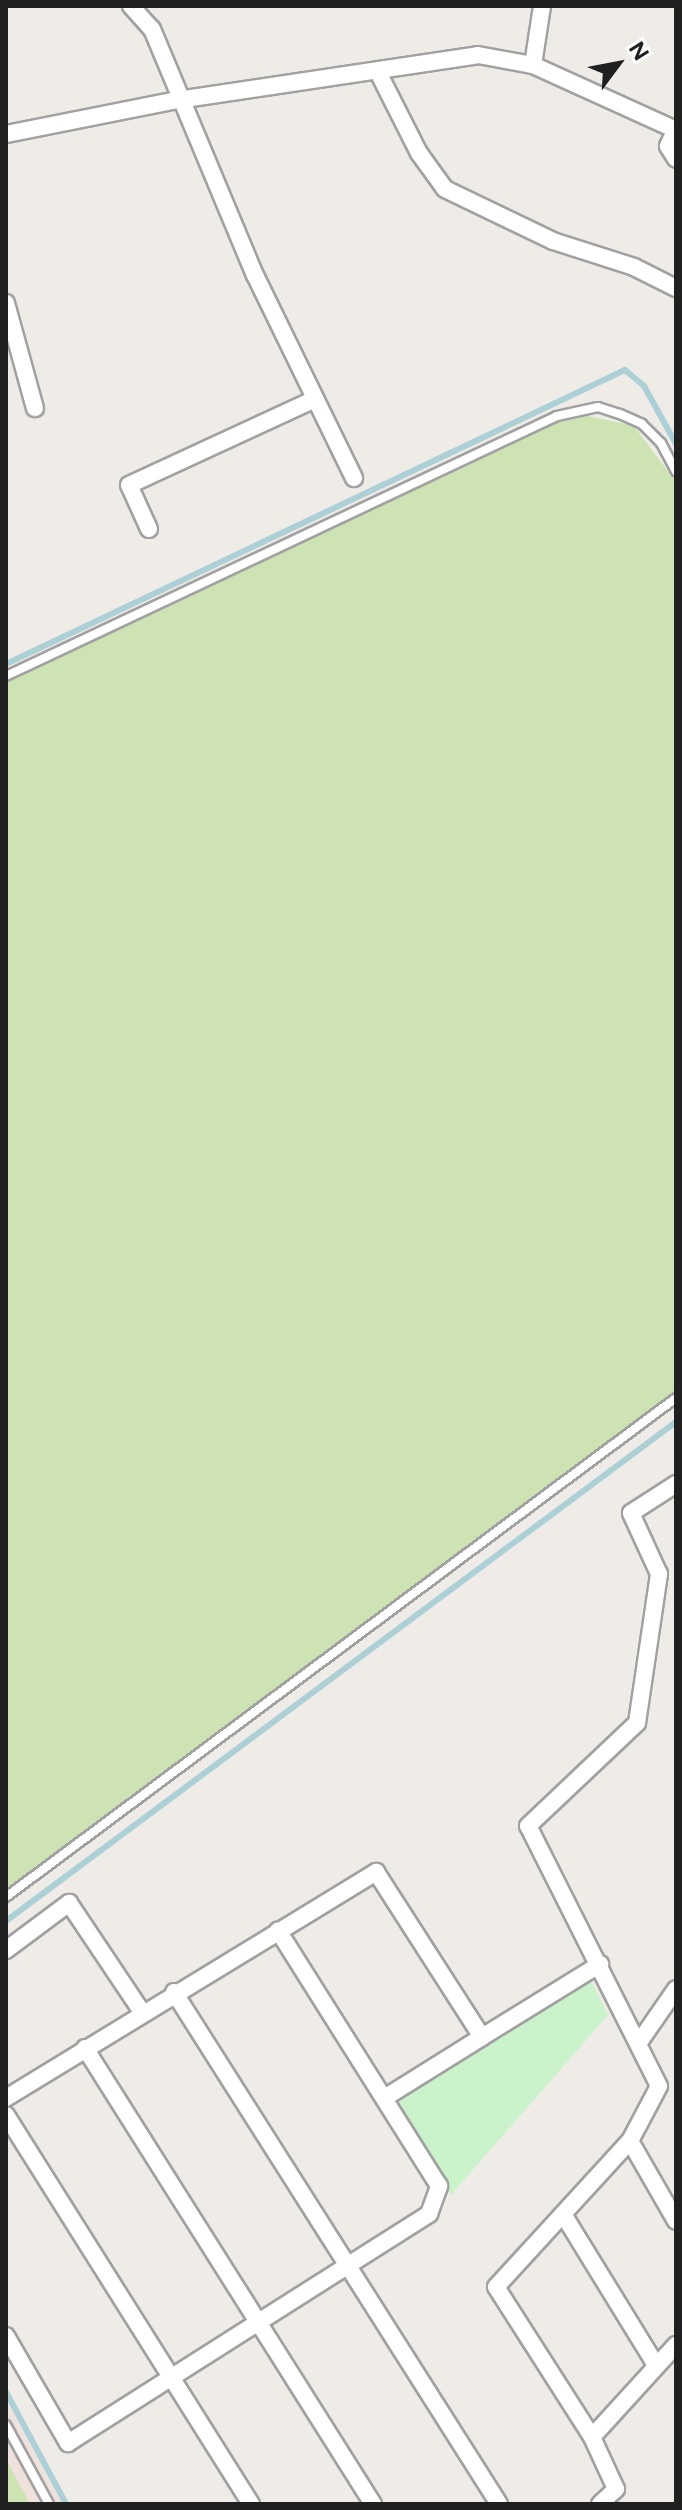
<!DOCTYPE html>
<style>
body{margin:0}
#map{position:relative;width:682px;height:2510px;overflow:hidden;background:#efece7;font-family:Figtree,sans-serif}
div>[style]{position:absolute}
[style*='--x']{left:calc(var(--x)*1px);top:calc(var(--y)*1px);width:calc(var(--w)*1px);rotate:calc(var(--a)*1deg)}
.military>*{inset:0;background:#efe1dc}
.grass>*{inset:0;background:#cde3b4}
.park>*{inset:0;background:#caf3cc}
.stream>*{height:6px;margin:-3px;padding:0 3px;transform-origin:3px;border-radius:3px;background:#add0d7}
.roads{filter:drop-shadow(2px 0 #a1a1a1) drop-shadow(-2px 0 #a1a1a1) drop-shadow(0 2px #a1a1a1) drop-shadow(0 -2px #a1a1a1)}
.service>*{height:8px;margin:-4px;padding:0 4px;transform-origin:4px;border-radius:4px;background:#fff}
.minor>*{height:16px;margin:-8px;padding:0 8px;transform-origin:8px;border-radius:8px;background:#fff}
span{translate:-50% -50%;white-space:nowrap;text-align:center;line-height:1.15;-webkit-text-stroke:7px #fff;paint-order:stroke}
.frame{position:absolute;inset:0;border:8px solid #202020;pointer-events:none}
.north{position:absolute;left:578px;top:24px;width:80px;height:80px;-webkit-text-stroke:6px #fff;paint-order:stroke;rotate:58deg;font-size:22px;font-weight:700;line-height:32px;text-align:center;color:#202020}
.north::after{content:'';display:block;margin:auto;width:28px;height:36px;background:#202020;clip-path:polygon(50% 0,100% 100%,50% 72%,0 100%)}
</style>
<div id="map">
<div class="military">
<i style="clip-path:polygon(6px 2400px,62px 2504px,6px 2504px)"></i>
</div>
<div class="grass">
<i style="clip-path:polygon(584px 415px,634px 426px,676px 482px,676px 1391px,6px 1890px,6px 683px,560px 420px)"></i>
<i style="clip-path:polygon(6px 2459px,30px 2504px,6px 2504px)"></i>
</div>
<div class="park">
<i style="clip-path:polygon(591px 1980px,608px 2015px,451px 2195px,397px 2101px)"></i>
</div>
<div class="stream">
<i style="--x:6;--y:664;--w:685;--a:-25.41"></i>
<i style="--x:625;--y:370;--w:25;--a:40"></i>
<i style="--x:644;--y:386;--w:66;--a:61.1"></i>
<i style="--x:6;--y:1921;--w:835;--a:-36.68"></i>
<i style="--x:6;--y:2392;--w:127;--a:61.8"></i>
</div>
<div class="roads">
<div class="service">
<i style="--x:6;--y:676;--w:609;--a:-25.26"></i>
<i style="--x:557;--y:416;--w:42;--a:-12.4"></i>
<i style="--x:598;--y:407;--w:23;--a:18"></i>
<i style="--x:620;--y:414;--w:24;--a:24"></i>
<i style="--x:642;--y:424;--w:27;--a:45"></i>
<i style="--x:661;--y:443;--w:32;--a:62"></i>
<i style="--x:6;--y:1897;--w:835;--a:-36.68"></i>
<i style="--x:6;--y:2425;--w:90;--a:61.4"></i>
</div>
<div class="minor">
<i style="--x:131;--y:6;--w:31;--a:48"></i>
<i style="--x:152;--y:29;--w:267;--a:67.3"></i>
<i style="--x:255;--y:275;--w:226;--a:64"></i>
<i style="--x:533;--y:65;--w:60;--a:-81.3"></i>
<i style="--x:378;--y:72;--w:91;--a:63.2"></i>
<i style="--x:419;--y:153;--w:44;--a:54.2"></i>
<i style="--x:445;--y:189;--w:120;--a:25.7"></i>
<i style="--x:553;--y:241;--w:85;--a:17.8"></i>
<i style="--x:634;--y:267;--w:47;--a:26.6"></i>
<i style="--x:676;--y:129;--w:19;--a:115"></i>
<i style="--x:668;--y:146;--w:15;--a:58"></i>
<i style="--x:6;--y:134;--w:175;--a:-11.2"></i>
<i style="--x:178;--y:100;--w:303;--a:-8.5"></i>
<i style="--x:478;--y:55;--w:56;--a:10.3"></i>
<i style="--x:533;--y:65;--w:157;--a:24.4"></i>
<i style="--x:6;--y:303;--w:109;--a:74.6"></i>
<i style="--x:149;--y:529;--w:48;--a:-114.4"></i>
<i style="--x:129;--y:485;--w:205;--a:-24.8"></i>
<i style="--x:6;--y:1950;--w:79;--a:-36.7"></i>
<i style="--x:69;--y:1903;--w:131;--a:56.2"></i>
<i style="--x:174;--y:1992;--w:606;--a:57.59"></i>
<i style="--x:640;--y:2041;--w:63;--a:-55.3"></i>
<i style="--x:85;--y:2048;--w:539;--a:57.72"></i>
<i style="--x:386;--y:2097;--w:113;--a:-32"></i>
<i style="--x:6;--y:2098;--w:434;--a:-31.4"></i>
<i style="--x:376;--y:1872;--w:196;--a:57.3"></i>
<i style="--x:482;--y:2037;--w:139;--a:-31.7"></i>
<i style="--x:6;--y:2115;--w:460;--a:57.8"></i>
<i style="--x:630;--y:2141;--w:92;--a:60.1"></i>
<i style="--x:563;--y:2214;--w:177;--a:58.4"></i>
<i style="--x:6;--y:2336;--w:124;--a:59.9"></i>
<i style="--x:68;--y:2443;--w:428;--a:-32.4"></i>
<i style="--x:429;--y:2214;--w:30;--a:-70"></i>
<i style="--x:439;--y:2186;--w:302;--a:-122.2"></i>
<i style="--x:592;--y:2437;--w:125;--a:-47.6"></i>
<i style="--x:600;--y:2504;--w:22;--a:-43"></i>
<i style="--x:616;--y:2489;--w:57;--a:-114.8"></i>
<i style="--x:592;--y:2437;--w:178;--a:-122.6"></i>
<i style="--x:496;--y:2287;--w:198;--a:-47.5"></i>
<i style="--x:630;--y:2141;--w:62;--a:-62.2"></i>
<i style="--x:659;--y:2086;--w:291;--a:-116.7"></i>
<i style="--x:528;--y:1826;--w:150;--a:-43.4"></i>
<i style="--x:637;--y:1723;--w:151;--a:-81.6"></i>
<i style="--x:659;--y:1574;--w:67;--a:-114.7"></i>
<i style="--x:631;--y:1513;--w:54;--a:-32.8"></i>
</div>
</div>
<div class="frame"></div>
<div class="north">N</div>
</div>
